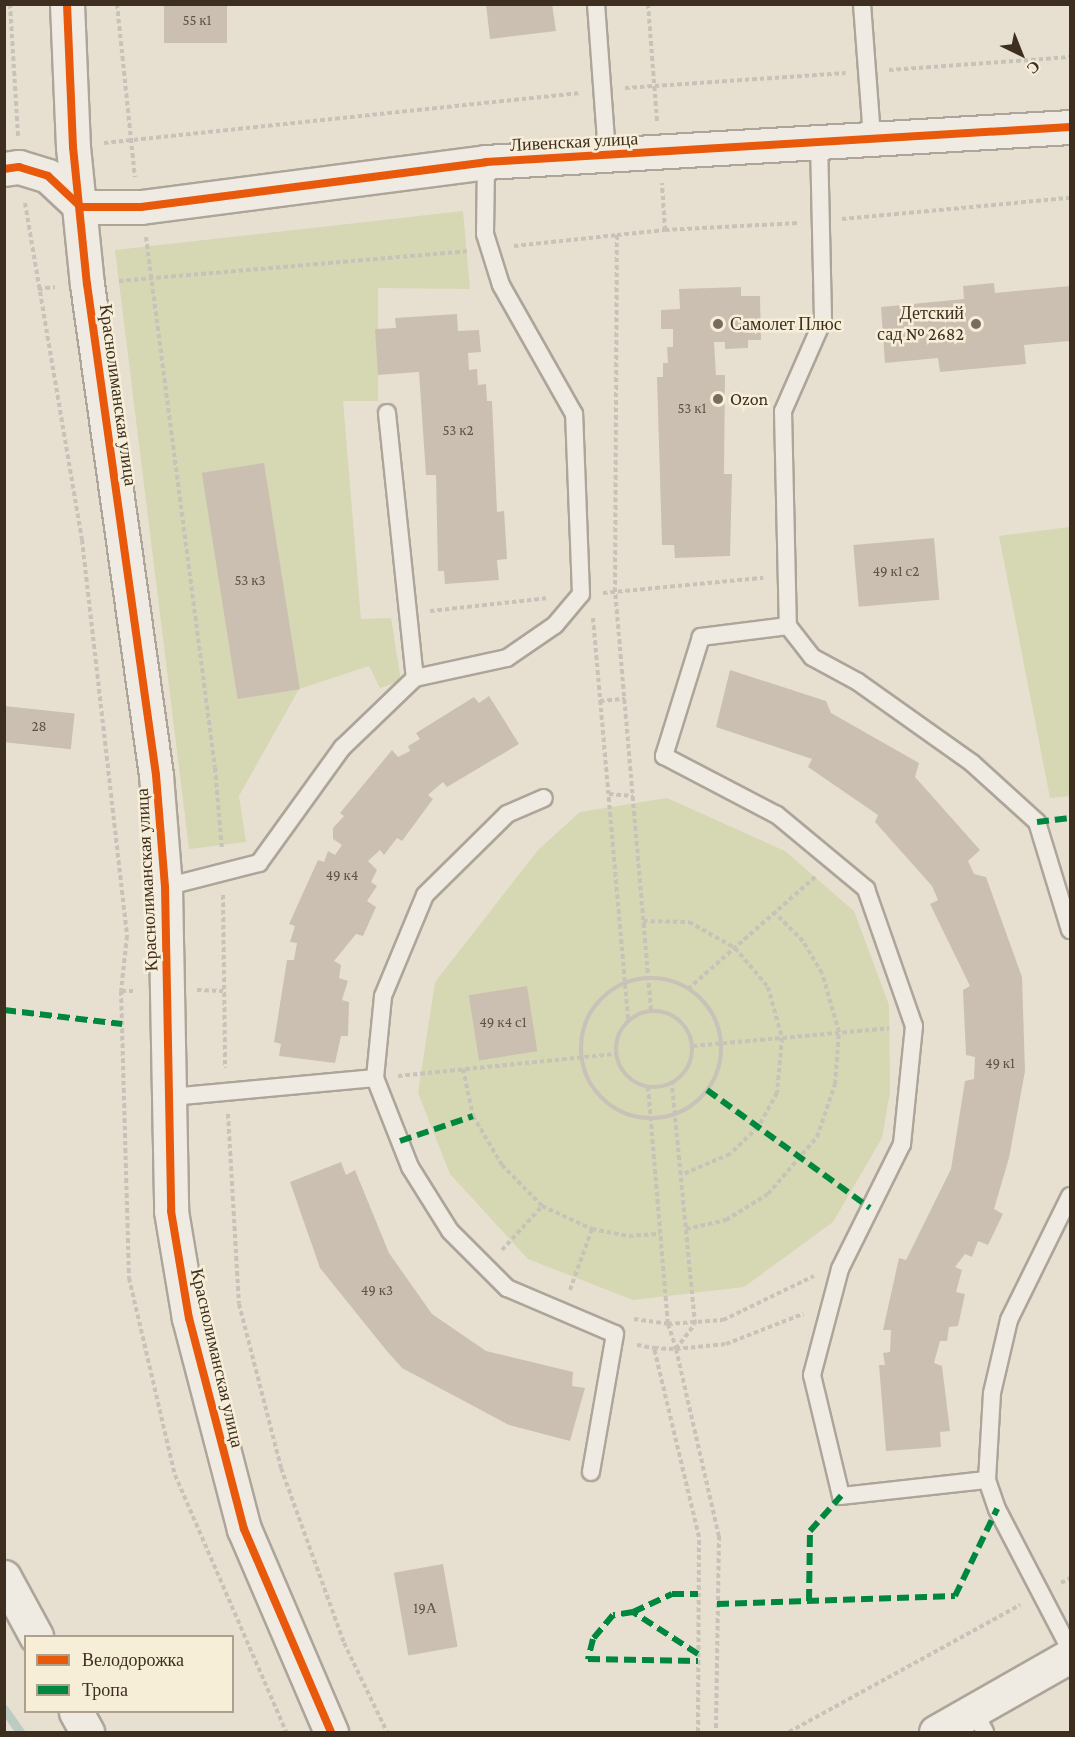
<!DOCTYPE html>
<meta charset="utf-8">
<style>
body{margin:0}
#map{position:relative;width:1075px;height:1737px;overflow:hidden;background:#e7e0d1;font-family:"Crimson Pro",serif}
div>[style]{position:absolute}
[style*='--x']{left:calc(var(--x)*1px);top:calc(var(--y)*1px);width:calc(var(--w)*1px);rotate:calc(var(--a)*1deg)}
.green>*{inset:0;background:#d6d7b3}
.stream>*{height:9px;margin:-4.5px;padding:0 4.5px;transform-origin:4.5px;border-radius:4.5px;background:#bcccc2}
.building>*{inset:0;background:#cbbfb2;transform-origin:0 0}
.path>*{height:4px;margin-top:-2px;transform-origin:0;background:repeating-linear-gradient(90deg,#c8c2b9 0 4.5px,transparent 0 7.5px)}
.path>.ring{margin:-2px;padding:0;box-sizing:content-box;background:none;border:4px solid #c8c2b9;border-radius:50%}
.roads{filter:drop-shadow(2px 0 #ada599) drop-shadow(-2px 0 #ada599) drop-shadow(0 2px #ada599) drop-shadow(0 -2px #ada599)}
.lane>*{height:16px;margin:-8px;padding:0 8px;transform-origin:8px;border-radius:8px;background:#efebe3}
.street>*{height:33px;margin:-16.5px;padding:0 16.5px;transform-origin:16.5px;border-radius:16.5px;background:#efebe3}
.quiet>*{height:6px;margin-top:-3px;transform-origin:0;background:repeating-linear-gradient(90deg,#00873e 0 12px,transparent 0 18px)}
.cycleway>*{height:8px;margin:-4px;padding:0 4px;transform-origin:4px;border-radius:4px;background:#e8590c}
.dots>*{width:16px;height:16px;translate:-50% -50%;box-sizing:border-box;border:3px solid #f7eed8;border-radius:50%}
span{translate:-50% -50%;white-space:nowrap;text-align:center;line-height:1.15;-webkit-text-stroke:5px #f7eed8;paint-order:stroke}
.number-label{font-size:15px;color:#605244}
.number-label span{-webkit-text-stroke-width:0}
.street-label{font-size:18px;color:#3d2e20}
.poi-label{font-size:18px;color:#3d2e20}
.right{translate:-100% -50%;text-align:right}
.left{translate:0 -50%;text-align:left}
.frame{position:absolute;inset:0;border:6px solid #3d2e20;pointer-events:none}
.legend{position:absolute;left:24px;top:1635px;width:210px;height:78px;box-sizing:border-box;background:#f7eed8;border:2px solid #ada18e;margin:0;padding:8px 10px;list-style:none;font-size:18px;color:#3d2e20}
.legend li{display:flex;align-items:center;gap:12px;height:30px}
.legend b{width:30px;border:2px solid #ada18e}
.north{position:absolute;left:991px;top:24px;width:60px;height:60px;-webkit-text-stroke:4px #f7eed8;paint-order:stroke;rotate:137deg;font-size:16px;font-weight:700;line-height:24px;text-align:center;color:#3d2e20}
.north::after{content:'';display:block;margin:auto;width:21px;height:27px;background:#3d2e20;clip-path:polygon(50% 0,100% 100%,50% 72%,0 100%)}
</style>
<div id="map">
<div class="green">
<i style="clip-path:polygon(463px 211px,470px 289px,378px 288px,378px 401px,343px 401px,361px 619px,391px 618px,401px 681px,380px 688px,369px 666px,299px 689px,239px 796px,246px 842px,189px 849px,115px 250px)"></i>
<i style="clip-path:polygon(1070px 527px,1070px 796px,1050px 798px,999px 536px)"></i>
<i style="clip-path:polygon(667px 798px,785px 851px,854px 911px,889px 1005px,890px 1092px,882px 1138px,833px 1222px,744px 1287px,633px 1300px,528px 1259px,450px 1174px,418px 1093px,435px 982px,538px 850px,580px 812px)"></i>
</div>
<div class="stream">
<i style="--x:4;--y:1709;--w:28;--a:55"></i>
</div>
<div class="building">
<i style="left:164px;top:4px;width:63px;height:39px"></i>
<i style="clip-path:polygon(486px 4px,552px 4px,556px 31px,490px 39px)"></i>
<i style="clip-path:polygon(994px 283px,995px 293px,1070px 286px,1070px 341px,1024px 345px,1026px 364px,940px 372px,938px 358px,885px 363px,881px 307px,964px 299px,963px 286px)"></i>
<i style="clip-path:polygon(741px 287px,741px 296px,760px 296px,761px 340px,748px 340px,748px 348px,725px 349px,725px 342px,714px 342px,716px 375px,725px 375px,724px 474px,732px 474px,730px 556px,675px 558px,674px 545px,662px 545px,657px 377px,663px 377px,663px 363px,668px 363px,667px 347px,673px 347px,673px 329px,661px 329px,661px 310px,680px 309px,679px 289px)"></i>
<i style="clip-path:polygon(457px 314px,458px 331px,479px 330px,481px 352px,468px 353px,469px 370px,477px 369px,478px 385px,486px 384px,487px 401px,492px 401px,497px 512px,504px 511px,507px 559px,497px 560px,499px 580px,445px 584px,444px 571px,438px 571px,436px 475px,426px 475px,419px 372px,378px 375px,375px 329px,396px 328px,395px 318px)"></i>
<i style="left:264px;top:463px;width:229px;height:63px;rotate:81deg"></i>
<i style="left:934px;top:538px;width:62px;height:81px;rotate:85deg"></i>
<i style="clip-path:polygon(730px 670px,826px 701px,831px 713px,919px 763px,915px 777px,980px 850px,968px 861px,974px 874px,986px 877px,1022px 977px,1025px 1071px,1009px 1158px,994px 1209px,1003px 1214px,988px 1245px,978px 1241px,972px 1257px,965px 1254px,955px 1267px,962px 1270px,956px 1292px,965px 1294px,958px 1326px,949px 1327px,947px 1341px,940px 1341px,934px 1363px,942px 1366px,950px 1431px,940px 1432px,941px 1447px,886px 1451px,879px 1365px,885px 1365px,883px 1353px,890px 1352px,891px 1330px,883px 1330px,899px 1258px,906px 1260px,951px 1169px,965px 1081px,974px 1079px,975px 1057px,966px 1055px,963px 990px,970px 986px,930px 904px,938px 900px,932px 886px,875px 822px,878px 815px,808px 767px,812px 759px,716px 727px)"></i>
<i style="clip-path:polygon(489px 696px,519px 744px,447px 787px,443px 782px,428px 795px,433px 799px,402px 841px,397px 838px,384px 855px,380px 850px,368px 861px,377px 870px,371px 882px,377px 886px,367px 901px,376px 907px,363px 936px,356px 934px,334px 961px,341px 965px,339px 978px,348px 981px,342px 1000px,349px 1002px,348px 1036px,341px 1036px,335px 1063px,279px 1056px,281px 1044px,274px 1042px,287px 960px,294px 960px,297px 943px,290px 942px,295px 926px,289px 924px,318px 860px,324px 862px,328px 851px,335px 855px,342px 845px,333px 839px,333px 828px,344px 816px,340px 813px,392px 750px,398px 757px,410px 751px,408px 746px,420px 739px,416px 733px,474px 697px,479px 703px)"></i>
<i style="left:4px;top:706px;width:71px;height:36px;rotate:6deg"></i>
<i style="left:527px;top:986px;width:66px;height:59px;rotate:81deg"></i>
<i style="clip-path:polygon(341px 1162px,346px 1175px,355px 1170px,389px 1253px,432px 1314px,486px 1351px,573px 1372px,572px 1386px,585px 1388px,570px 1441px,509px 1425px,402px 1368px,386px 1350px,320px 1268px,290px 1182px)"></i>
<i style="left:443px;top:1564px;width:84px;height:50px;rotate:80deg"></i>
</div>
<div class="path">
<i style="--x:10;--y:4;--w:132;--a:86.5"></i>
<i style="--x:117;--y:4;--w:174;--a:84.1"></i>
<i style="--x:648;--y:4;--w:118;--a:85.6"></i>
<i style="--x:889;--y:70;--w:181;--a:-4.1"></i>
<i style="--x:625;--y:88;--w:221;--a:-3.9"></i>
<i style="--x:104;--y:143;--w:479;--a:-6"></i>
<i style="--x:25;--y:203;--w:342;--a:80.4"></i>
<i style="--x:82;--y:540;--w:399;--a:83.5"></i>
<i style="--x:127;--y:936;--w:55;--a:96.2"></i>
<i style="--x:121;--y:991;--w:287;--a:88.4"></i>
<i style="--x:129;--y:1278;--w:202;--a:76.9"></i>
<i style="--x:175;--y:1475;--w:280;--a:66.6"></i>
<i style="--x:842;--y:219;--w:229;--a:-5.3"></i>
<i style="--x:665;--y:230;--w:134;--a:-3"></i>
<i style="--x:146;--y:237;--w:535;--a:82.6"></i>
<i style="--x:215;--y:768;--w:81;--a:85.1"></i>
<i style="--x:514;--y:246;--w:104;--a:-6.1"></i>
<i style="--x:119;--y:281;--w:349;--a:-4.9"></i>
<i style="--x:38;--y:289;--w:17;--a:-7"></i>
<i style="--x:603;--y:593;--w:161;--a:-5.4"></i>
<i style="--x:430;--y:611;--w:119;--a:-6.3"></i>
<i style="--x:593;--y:618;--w:405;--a:85"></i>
<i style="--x:600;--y:701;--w:25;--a:-5"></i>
<i style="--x:609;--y:794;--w:24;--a:5"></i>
<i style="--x:223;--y:895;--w:173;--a:89.3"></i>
<i style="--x:643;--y:921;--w:46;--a:1.2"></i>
<i style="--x:689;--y:922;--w:53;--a:29.5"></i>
<i style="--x:735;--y:948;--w:51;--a:49.8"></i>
<i style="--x:768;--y:987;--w:53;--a:74.6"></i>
<i style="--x:782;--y:1038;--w:55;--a:95.2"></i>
<i style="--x:777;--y:1093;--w:39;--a:119"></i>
<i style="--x:758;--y:1127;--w:39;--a:136"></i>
<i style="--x:730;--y:1154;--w:53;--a:156.8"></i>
<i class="ring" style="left:581px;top:978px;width:136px;height:136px"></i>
<i style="--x:688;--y:989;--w:171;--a:-41.4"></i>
<i style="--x:197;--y:990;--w:26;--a:2"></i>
<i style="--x:121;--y:991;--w:14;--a:0"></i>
<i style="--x:651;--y:1010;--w:420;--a:-94.9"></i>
<i style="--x:615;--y:592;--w:357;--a:-89.7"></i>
<i style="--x:617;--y:235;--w:48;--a:-5.9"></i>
<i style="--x:665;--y:230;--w:47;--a:-93.7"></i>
<i class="ring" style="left:616px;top:1011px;width:72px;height:72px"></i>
<i style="--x:693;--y:1046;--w:197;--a:-5.2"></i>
<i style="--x:463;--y:1069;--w:48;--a:78"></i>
<i style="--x:473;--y:1116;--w:57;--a:59.4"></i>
<i style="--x:502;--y:1165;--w:57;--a:45.7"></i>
<i style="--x:542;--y:1206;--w:55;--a:24.7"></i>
<i style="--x:592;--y:1229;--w:38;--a:11"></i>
<i style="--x:629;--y:1236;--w:31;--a:-4"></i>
<i style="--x:398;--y:1076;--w:219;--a:-5.8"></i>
<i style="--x:648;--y:1087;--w:238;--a:85.2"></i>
<i style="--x:668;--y:1324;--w:26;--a:72"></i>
<i style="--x:676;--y:1349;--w:31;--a:-53"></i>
<i style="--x:695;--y:1324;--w:242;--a:-95.5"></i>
<i style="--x:228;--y:1114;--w:190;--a:86.7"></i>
<i style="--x:239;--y:1304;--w:169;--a:75.6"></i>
<i style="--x:281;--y:1468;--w:186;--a:70.2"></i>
<i style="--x:344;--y:1643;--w:99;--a:64.2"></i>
<i style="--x:686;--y:1229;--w:41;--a:-12.7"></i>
<i style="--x:726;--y:1220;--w:49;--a:-31.8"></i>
<i style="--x:768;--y:1194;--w:75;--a:-49.3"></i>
<i style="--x:817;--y:1137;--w:56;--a:-71.2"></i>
<i style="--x:835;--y:1084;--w:52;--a:-85.6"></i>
<i style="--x:839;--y:1032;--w:61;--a:-106.1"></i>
<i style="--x:822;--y:973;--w:37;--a:-121"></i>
<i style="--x:803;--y:941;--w:40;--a:-135"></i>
<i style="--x:502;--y:1250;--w:59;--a:-47.7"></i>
<i style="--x:570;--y:1290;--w:65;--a:-70.2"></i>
<i style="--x:634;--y:1319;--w:34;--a:8"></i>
<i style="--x:668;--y:1324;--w:55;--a:-4.2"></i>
<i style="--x:723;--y:1320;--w:101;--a:-25.8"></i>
<i style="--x:637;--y:1345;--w:17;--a:10"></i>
<i style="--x:676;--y:1349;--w:50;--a:-5.7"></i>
<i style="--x:726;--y:1344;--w:83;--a:-21.3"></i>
<i style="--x:1061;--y:1583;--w:10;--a:-29"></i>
<i style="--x:698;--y:1732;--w:195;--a:-89.7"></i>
<i style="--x:699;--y:1537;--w:194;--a:-103.4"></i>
<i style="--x:654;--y:1348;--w:22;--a:3"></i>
<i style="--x:676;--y:1349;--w:192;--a:77.1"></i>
<i style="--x:719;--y:1536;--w:196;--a:90.9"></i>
<i style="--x:789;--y:1732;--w:264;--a:-28.8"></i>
</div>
<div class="roads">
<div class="lane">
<i style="--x:596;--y:4;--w:151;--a:85.8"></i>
<i style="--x:862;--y:4;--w:134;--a:85.7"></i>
<i style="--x:819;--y:142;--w:178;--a:88.7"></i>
<i style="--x:823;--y:320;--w:99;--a:113.7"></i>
<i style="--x:783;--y:411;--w:215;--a:88.7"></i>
<i style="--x:788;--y:626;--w:39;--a:52"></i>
<i style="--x:812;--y:657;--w:52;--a:28.5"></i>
<i style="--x:858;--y:682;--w:140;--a:35.4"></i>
<i style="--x:972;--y:763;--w:88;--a:42.2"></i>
<i style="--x:1037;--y:822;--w:113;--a:73"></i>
<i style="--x:387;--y:413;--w:266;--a:84"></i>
<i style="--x:788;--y:626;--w:88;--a:172.8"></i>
<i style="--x:701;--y:637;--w:125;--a:107.3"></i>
<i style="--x:664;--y:756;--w:127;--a:27.6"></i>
<i style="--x:777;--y:815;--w:116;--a:39.7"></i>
<i style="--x:866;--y:889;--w:145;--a:70.7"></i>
<i style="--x:914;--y:1026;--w:119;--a:95.8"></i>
<i style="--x:902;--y:1144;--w:140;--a:116.4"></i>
<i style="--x:840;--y:1269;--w:110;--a:104.8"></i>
<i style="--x:812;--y:1375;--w:124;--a:76.5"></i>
<i style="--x:841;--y:1496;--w:147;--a:-6.3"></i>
<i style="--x:165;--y:887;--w:97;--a:-14.3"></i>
<i style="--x:259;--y:863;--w:142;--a:-54.2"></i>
<i style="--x:342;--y:748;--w:101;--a:-43.8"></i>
<i style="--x:415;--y:678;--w:94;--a:-12.3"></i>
<i style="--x:507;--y:658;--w:58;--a:-34.5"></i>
<i style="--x:555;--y:625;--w:40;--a:-50"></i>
<i style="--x:581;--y:594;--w:180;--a:-92.2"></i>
<i style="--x:574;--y:414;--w:148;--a:-119.5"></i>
<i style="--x:501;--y:285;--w:53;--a:-107.4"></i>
<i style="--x:485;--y:234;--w:72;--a:-89.2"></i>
<i style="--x:375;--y:1078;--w:82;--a:-84.4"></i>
<i style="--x:383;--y:996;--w:109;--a:-67.4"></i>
<i style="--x:425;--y:895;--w:115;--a:-44.6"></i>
<i style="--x:507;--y:814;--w:40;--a:-23.4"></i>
<i style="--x:171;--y:1097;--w:205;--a:-5.3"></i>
<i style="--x:375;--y:1078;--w:96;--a:68.5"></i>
<i style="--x:410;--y:1167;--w:75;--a:58"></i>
<i style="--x:450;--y:1231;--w:81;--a:45"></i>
<i style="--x:507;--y:1288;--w:117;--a:23.1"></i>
<i style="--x:615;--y:1334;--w:140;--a:99.9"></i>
<i style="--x:1070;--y:1196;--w:138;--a:116.2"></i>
<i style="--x:1009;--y:1320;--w:75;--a:103.1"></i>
<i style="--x:992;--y:1393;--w:87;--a:93.3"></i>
<i style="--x:987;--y:1480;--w:31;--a:71"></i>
<i style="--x:997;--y:1509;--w:158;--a:62.5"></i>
<i style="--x:974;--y:1711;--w:24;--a:62"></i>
</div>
<div class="street">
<i style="--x:67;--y:4;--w:143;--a:87.6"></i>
<i style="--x:73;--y:147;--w:138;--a:84.2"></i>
<i style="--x:87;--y:284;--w:496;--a:82"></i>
<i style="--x:156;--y:775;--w:112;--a:85.4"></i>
<i style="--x:165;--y:887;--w:324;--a:88.9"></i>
<i style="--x:171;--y:1211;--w:109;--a:80.5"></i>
<i style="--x:189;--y:1318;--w:218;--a:75.4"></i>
<i style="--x:244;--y:1529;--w:221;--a:66.8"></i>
<i style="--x:4;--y:169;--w:15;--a:-8"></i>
<i style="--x:19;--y:167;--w:30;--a:17"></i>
<i style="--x:48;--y:176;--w:45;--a:43.2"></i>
<i style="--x:81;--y:207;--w:60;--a:0"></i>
<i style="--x:141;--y:207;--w:348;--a:-7.4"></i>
<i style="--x:486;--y:162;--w:585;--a:-3.43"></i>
<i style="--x:4;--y:1577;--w:67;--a:61.5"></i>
<i style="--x:76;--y:1712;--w:23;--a:61"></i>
<i style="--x:936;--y:1732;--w:154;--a:-29.6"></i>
</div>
</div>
<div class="quiet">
<i style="--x:1037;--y:822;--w:33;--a:-7"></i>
<i style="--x:4;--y:1010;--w:119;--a:6.8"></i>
<i style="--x:707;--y:1090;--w:201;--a:35.9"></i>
<i style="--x:400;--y:1141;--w:77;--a:-18.9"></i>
<i style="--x:809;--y:1601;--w:70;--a:-89.2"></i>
<i style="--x:810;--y:1531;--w:47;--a:-48.5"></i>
<i style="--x:717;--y:1604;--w:238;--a:-1.9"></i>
<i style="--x:955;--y:1596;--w:97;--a:-64.2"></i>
<i style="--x:633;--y:1612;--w:43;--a:-24.8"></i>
<i style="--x:672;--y:1594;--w:26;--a:0"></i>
<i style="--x:698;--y:1654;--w:77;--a:-147.1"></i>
<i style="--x:633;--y:1612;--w:20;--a:171"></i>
<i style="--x:613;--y:1615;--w:31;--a:130"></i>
<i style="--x:593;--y:1639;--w:21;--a:104"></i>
<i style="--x:588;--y:1659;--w:110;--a:1"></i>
</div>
<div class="cycleway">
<i style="--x:67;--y:4;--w:143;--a:87.6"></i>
<i style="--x:73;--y:147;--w:138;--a:84.2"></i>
<i style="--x:87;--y:284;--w:496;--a:82"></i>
<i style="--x:156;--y:775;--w:112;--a:85.4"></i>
<i style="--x:165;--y:887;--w:324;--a:88.9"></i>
<i style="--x:171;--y:1211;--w:109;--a:80.5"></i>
<i style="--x:189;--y:1318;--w:218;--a:75.4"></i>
<i style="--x:244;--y:1529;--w:221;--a:66.8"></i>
<i style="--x:4;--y:169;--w:15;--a:-8"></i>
<i style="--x:19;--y:167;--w:30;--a:17"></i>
<i style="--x:48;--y:176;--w:45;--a:43.2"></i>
<i style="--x:81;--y:207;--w:60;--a:0"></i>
<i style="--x:141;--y:207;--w:348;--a:-7.4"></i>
<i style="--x:486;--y:162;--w:585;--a:-3.43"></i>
</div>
<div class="dots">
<i style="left:718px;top:324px;background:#786c5e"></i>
<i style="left:976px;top:324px;background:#786c5e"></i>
<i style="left:718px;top:399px;background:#786c5e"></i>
</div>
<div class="number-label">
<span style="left:197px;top:21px">55 к1</span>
<span style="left:692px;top:409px">53 к1</span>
<span style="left:458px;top:431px">53 к2</span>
<span style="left:896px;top:572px">49 к1 с2</span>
<span style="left:250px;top:581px">53 к3</span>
<span style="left:39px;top:727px">28</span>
<span style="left:342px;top:876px">49 к4</span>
<span style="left:503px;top:1023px">49 к4 с1</span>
<span style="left:1000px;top:1064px">49 к1</span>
<span style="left:377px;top:1291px">49 к3</span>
<span style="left:425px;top:1609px">19А</span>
</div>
<div class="street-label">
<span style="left:574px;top:142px;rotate:-3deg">Ливенская улица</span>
<span style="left:118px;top:395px;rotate:82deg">Краснолиманская улица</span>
<span style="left:147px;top:880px;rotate:-93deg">Краснолиманская улица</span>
<span style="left:217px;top:1358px;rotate:77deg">Краснолиманская улица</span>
</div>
<div class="poi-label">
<span class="right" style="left:964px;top:324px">Детский<br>сад № 2682</span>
<span class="left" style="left:730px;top:324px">Самолет Плюс</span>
<span class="left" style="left:730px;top:399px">Ozon</span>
</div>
<div class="frame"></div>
<ul class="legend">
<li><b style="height:8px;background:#e8590c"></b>Велодорожка</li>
<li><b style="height:8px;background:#00873e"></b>Тропа</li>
</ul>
<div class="north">С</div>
</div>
